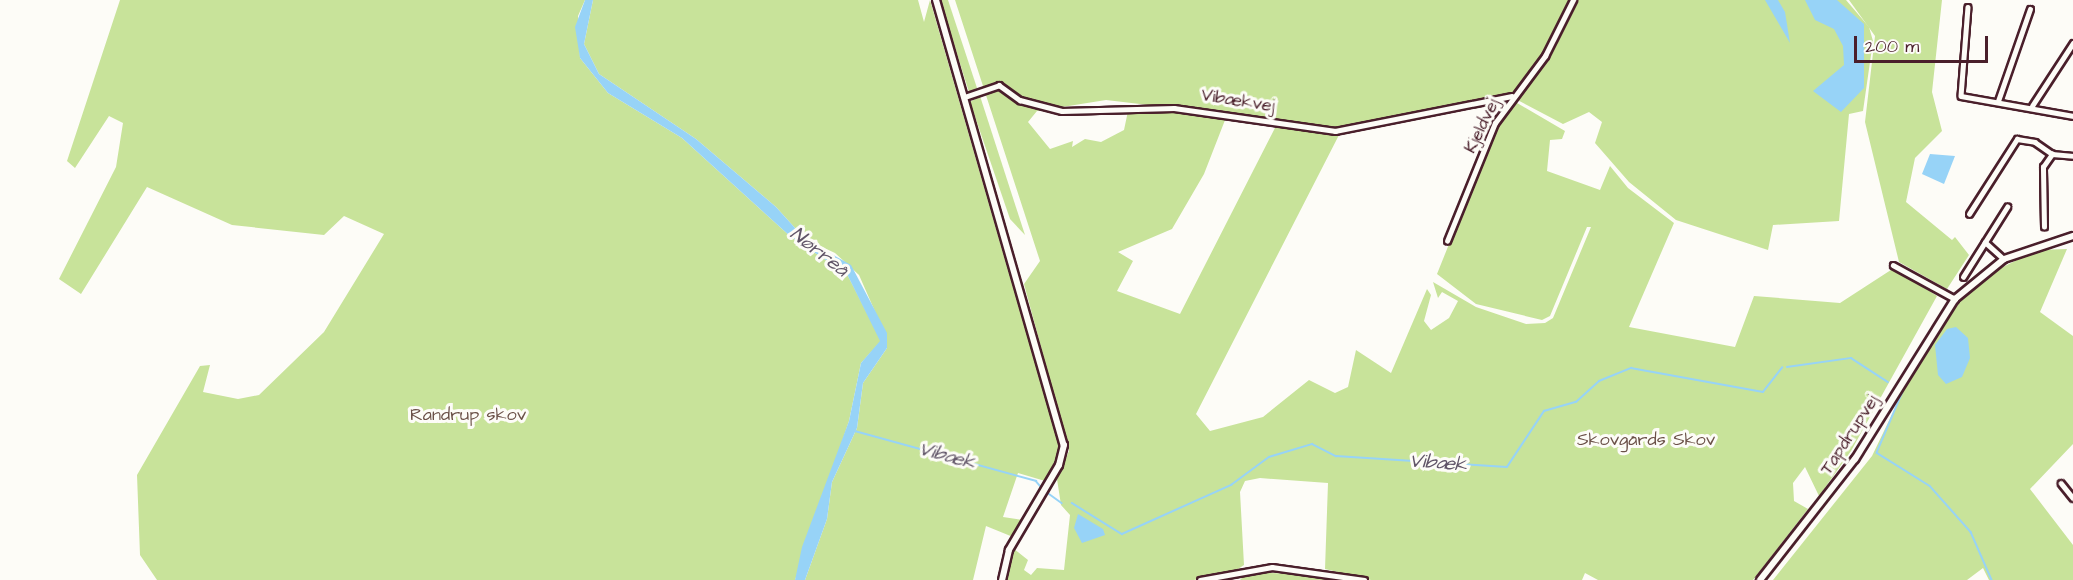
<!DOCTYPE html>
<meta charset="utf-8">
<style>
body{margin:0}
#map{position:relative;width:2073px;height:580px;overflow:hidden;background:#fdfcf7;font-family:"Architects Daughter",sans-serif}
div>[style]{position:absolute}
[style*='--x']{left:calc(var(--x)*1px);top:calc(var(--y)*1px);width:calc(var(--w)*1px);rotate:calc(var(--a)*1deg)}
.green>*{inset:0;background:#c8e39a}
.water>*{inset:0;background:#97d3f7}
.stream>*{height:1.5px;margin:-0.75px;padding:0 0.75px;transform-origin:0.75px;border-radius:0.75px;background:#97d3f7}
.roads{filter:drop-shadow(2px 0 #4a1f2b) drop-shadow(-2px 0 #4a1f2b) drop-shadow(0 2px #4a1f2b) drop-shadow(0 -2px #4a1f2b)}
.street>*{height:4.5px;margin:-2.25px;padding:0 2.25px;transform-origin:2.25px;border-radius:2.25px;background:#fdfcf7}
.secondary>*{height:6px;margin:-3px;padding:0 3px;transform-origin:3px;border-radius:3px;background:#fdfcf7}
span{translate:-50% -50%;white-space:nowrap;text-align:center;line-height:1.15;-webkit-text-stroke:6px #fdfcf7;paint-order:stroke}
.street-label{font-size:18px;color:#4a1f2b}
.park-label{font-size:18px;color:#6a5047}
.water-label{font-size:20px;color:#615568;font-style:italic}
.scale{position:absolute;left:1854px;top:36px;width:134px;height:27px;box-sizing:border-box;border:3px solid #4a1f2b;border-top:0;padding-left:8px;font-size:18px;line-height:21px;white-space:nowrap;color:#4a1f2b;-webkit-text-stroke:4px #fdfcf7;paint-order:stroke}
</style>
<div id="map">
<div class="green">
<i style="clip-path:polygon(120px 0,585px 0,578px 16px,580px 58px,608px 93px,682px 138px,791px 237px,847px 274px,881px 341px,861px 363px,849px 421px,795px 580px,157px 580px,140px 555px,137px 475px,200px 366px,210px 365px,203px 392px,238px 399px,259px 395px,324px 332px,384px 234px,344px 216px,324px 235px,232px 225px,147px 187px,81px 294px,59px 279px,116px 167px,123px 123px,109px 116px,75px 168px,67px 161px)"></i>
<i style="clip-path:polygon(593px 0,918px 0,924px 22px,930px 0,1060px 450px,1045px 481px,1018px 473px,1003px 517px,1023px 520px,1013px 537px,986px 526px,973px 580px,805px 580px,827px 519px,832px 482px,857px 428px,863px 383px,887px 348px,877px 316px,859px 275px,835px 253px,805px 239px,776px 207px,696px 139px,599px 74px,584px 44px)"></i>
<i style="clip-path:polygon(940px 0,948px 0,977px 88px,969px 92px)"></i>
<i style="clip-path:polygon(955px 0,1846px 0,1869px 27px,1873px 41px,1863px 111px,1849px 114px,1839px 221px,1773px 225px,1768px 250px,1676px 220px,1629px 182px,1595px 143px,1602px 122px,1589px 112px,1563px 124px,1508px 95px,1343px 128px,1106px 100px,1037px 111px,1028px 122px,1050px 149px,1073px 141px,1072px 147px,1085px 139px,1101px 142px,1124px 130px,1128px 111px,1227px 115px,1204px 174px,1172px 229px,1118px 252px,1133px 261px,1117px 291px,1180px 314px,1277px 124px,1339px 135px,1196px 414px,1210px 431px,1263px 417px,1309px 380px,1335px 393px,1348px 387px,1356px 350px,1391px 373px,1427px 289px,1431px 295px,1424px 321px,1431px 330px,1449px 318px,1458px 301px,1442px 292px,1438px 298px,1433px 282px,1476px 307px,1526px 324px,1545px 323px,1553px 318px,1591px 227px,1587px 227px,1550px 316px,1542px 320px,1476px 304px,1437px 274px,1500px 117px,1512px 100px,1565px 131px,1562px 139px,1550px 140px,1547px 171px,1600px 190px,1610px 166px,1628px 188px,1674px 223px,1629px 327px,1735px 347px,1754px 296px,1840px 303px,1894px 268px,1937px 296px,1851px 451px,1819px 496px,1805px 467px,1793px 483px,1794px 501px,1808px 509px,1753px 580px,1598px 580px,1585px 573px,1582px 580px,1371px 580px,1325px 569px,1328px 483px,1260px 478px,1245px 481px,1240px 492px,1244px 565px,1238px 569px,1194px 580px,1004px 580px,1014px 549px,1028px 560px,1024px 570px,1031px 575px,1037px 568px,1064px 570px,1070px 515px,1061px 505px,1057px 479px,1069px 451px,1024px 284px,1040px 261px)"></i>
<i style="clip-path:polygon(1849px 0,1942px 0,1932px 92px,1942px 131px,1915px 158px,1906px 202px,1952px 240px,1955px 237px,1969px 255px,1947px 289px,1899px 262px,1865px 122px,1875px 36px)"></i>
<i style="clip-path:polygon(980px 96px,1025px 235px,1010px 219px,970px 102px)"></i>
<i style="clip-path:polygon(2067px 249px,2040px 312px,2073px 336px,2073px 444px,2030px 489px,2073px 545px,2073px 580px,1989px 580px,1983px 568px,1967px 580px,1773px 580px,1872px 456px,1921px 354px,1952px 308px,1999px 269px,2037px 250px)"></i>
<i style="clip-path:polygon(1247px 572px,1324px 575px,1357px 580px,1240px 580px)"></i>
</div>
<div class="water">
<i style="clip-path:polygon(585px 0,593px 0,584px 44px,599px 74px,696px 139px,776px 207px,805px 239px,851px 265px,887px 333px,887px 348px,863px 383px,857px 428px,832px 482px,827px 519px,805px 580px,795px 580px,802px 547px,849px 421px,861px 363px,880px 341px,847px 274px,791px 237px,682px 138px,608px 93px,580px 58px,575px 27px)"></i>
<i style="clip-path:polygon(1765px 0,1778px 0,1785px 12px,1790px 43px)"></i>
<i style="clip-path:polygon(1805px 0,1837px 0,1864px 24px,1864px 88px,1841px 112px,1813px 91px,1844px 65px,1843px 46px,1834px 29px,1815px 20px)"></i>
<i style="clip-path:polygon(1930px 154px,1955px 156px,1944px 184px,1922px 174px)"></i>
<i style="clip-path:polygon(1956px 327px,1968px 338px,1970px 358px,1962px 377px,1946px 384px,1938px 375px,1935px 345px,1947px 329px)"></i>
<i style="clip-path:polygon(1078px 514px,1103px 529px,1105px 535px,1082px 543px,1074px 528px)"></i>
</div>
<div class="stream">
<i style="--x:1787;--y:367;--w:65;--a:-8"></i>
<i style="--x:1851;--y:358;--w:44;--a:33"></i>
<i style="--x:1903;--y:392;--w:66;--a:113.1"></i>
<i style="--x:1877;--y:453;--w:62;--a:31.9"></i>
<i style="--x:1930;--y:486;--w:62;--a:48.3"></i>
<i style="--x:1971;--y:532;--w:52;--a:66.4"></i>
<i style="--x:855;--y:431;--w:188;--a:15.4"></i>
<i style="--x:1036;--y:481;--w:9;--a:49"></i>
<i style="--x:1048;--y:493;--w:17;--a:36"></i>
<i style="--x:1072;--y:503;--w:59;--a:31.8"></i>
<i style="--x:1122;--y:534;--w:120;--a:-24.2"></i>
<i style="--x:1231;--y:485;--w:47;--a:-36.4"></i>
<i style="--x:1269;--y:457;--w:45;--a:-16.8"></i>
<i style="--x:1312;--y:444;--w:27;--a:27"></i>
<i style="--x:1336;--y:456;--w:171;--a:3.7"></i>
<i style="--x:1507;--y:467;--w:67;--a:-56.5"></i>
<i style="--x:1544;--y:411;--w:33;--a:-16"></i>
<i style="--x:1576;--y:402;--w:31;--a:-42"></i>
<i style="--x:1599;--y:381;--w:35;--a:-22"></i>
<i style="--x:1631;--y:368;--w:134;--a:10.3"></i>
<i style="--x:1763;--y:392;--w:31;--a:-52"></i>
</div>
<div class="roads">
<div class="street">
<i style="--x:1968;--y:7;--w:89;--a:94.5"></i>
<i style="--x:1961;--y:96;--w:114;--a:10.1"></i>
<i style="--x:965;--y:97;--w:36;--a:-19"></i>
<i style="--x:999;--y:85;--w:26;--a:36"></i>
<i style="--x:1020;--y:100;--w:43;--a:14.7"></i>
<i style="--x:1062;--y:111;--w:112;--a:-1.5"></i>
<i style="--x:1174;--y:108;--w:163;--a:8.1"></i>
<i style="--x:1335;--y:131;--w:180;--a:-11.2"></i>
<i style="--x:1998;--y:101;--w:97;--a:-70.8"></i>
<i style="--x:2032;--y:106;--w:75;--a:-56.9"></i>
<i style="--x:1969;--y:214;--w:89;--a:-57.4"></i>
<i style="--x:2017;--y:139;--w:18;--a:9"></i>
<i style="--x:2035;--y:142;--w:21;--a:35"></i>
<i style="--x:2044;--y:227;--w:60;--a:-91"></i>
<i style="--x:2043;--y:167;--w:16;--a:-55"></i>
<i style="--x:2052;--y:154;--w:21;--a:5"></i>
<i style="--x:1447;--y:241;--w:127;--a:-67.9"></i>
<i style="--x:1495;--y:123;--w:84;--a:-53.3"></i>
<i style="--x:1545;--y:56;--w:63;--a:-63.4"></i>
<i style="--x:1985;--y:242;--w:25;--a:42"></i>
<i style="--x:1893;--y:265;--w:71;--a:28.7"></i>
<i style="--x:1963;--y:277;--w:83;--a:-57.8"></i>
<i style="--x:2061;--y:483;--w:19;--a:51"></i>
<i style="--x:1200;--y:580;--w:73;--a:-10.2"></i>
<i style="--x:1272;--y:567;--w:93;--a:8"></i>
</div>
<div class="secondary">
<i style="--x:936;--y:0;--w:463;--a:74"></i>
<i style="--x:1064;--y:445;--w:21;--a:104"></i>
<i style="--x:1059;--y:465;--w:99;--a:120.5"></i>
<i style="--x:1009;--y:550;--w:31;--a:103"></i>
<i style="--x:1760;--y:580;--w:154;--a:-51.9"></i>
<i style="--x:1855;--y:459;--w:189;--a:-58"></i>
<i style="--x:1955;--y:299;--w:63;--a:-39.2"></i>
<i style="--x:2004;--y:259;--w:73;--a:-18.4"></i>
</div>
</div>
<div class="street-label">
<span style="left:1238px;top:101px;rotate:9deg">Vibækvej</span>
<span style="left:1482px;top:126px;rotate:-64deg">Kjeldvej</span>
<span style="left:1850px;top:435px;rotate:-57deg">Tapdrupvej</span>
</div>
<div class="park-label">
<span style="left:468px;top:415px">Randrup skov</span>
<span style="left:1646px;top:440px">Skovgårds Skov</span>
</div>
<div class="water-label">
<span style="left:819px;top:252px;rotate:38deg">Nørreå</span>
<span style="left:947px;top:456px;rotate:15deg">Vibæk</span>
<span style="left:1438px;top:463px;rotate:4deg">Vibæk</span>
</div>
<div class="scale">200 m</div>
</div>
